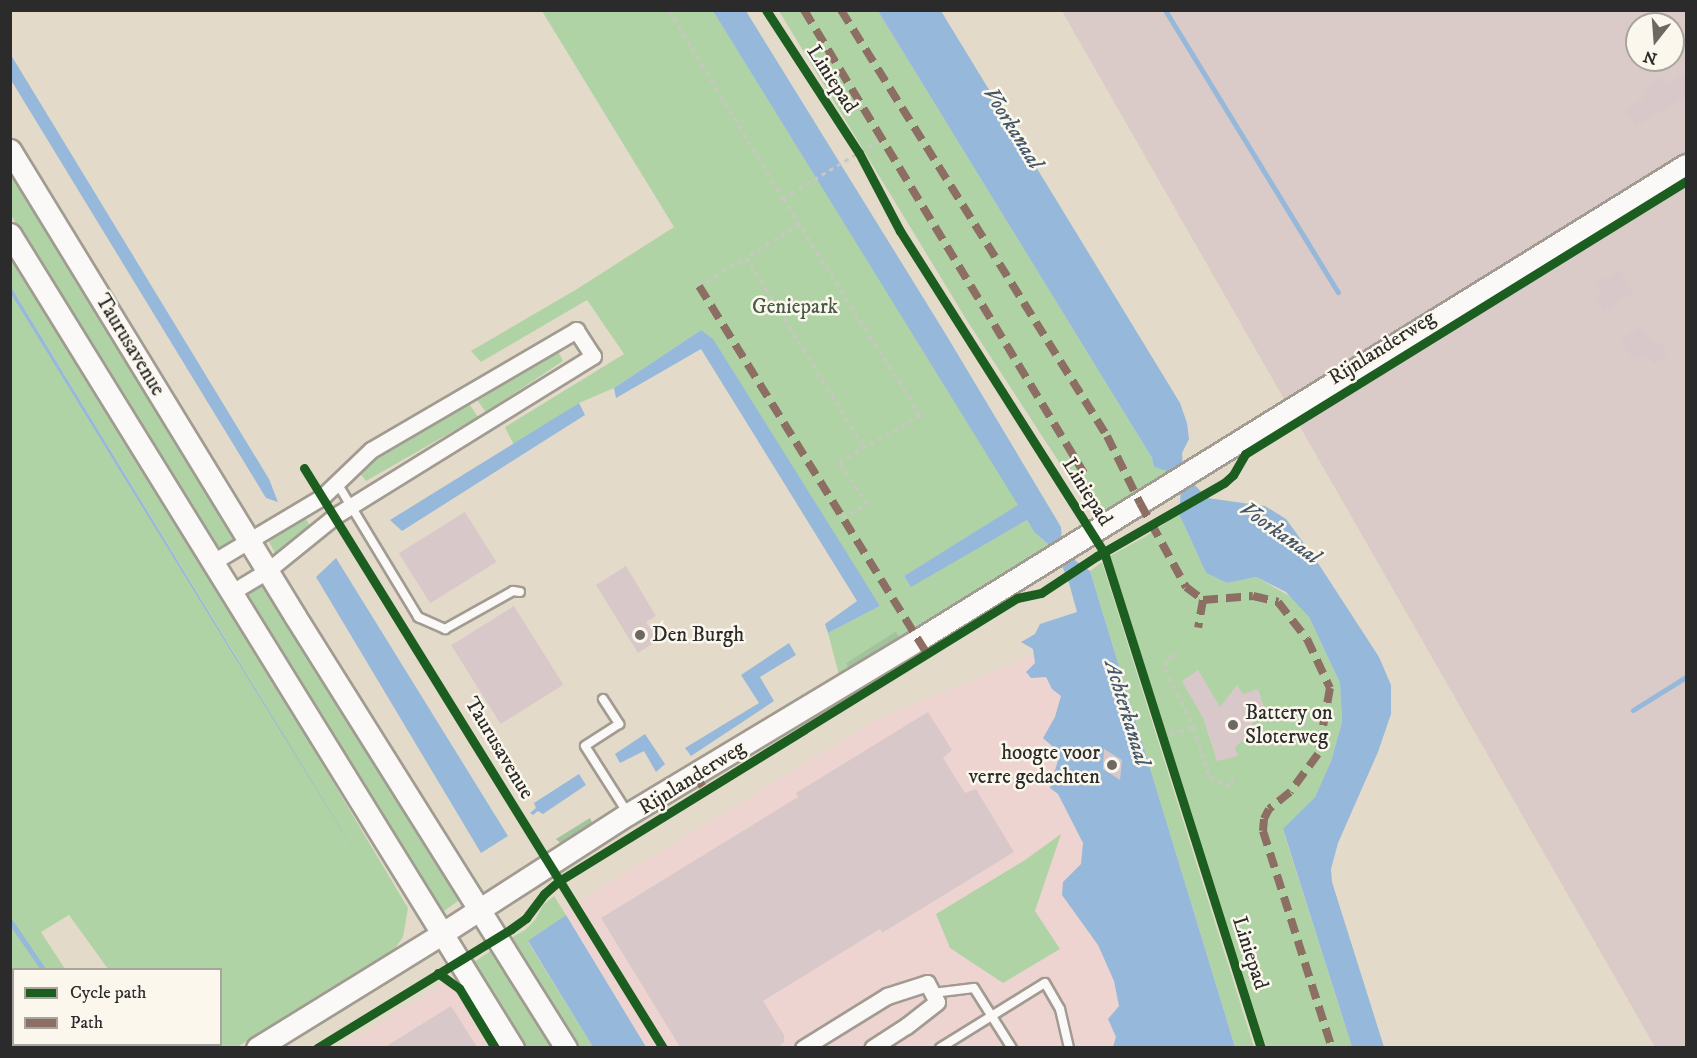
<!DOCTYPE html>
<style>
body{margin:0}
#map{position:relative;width:1697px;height:1058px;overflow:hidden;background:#e4dac9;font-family:"IM FELL DW Pica",serif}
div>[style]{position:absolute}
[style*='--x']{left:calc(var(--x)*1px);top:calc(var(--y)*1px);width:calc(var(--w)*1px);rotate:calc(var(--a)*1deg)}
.built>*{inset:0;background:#eed4d0}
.industrial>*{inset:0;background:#dacac8}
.green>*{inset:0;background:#b0d3a6}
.forest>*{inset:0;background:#a2c39b}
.water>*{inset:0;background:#96b8da}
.stream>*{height:5px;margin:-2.5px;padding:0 2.5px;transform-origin:2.5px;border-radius:2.5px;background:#96b8da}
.building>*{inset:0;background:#d8c8c9;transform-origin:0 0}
.path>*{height:3px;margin-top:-1.5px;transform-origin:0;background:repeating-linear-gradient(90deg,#c9c6c2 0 4.5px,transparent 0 9px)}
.roads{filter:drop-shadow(2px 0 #a19b91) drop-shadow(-2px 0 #a19b91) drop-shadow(0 2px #a19b91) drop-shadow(0 -2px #a19b91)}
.lane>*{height:8px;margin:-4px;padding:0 4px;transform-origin:4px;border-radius:4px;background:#fbf9f7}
.street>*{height:15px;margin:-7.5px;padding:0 7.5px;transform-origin:7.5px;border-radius:7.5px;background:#fbf9f7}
.secondary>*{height:21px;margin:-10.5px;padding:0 10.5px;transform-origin:10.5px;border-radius:10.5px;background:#fbf9f7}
.quiet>*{height:8px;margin-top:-4px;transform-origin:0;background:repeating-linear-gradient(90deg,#8d6e63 0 15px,transparent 0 23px)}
.cycleway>*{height:9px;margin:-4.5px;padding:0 4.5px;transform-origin:4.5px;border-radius:4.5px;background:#1b5e20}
.dots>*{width:16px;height:16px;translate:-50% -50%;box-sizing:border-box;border:3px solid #fbf7ec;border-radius:50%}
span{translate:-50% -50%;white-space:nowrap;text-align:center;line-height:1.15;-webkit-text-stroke:5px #fbf7ec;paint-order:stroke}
.street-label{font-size:21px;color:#2b2b2b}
.park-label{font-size:21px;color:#465c48}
.poi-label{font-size:21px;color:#2b2b2b}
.left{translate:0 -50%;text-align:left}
.right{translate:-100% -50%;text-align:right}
.water-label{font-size:22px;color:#45576b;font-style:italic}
.frame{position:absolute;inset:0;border:12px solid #2b2b2b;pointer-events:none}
.legend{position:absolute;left:12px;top:968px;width:210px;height:78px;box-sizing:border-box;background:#fbf7ec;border:2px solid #a8a59f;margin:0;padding:8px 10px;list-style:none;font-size:18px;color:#2b2b2b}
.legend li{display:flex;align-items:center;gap:12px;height:30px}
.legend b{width:30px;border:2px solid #a8a59f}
.north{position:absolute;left:1625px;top:12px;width:60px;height:60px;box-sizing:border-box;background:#fbf7ec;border:2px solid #a8a59f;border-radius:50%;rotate:197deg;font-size:16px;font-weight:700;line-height:24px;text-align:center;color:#2b2b2b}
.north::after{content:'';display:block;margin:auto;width:21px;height:27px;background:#6c6862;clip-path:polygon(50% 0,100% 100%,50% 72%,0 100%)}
</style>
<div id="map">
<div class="built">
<i style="clip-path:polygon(1056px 645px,1161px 1047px,339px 1048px,874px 721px)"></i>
</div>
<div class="industrial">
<i style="clip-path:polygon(evenodd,1062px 11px,1686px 11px,1686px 1047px,1655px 1047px,1062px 11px,1637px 24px,1673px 24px,1673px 60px,1637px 60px,1637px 24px)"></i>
</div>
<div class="green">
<i style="clip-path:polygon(542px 11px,713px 11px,1019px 505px,904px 576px,911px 586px,1027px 520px,1034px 532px,1052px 548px,900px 638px,896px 631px,846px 663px,848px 669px,839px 675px,828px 633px,880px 606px,701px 330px,614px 388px,579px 403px,514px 445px,505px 427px,624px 354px,587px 300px,481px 362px,471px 351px,577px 289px,674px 227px)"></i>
<i style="clip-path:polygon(779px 11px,878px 11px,1152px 458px,1154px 467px,1174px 472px,1096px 519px,966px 319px)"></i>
<i style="clip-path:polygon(11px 166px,235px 532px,234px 544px,223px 548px,215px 546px,11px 215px)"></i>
<i style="clip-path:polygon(11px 253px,168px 505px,408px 908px,403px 937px,392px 953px,237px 1047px,164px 1048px,162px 1045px,220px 1044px,220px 970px,108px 969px,69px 915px,41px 932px,65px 969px,14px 970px,13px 1010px,11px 1012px,11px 294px,286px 738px,11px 287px)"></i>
<i style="clip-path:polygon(559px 353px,563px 361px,486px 412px,474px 396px)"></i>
<i style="clip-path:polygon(466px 399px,478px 417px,366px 481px,359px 472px,376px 456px)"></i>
<i style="clip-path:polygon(1179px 514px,1206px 573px,1227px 583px,1256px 577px,1295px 599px,1309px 617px,1340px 683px,1342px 722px,1331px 761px,1315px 797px,1283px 830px,1352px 1047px,1266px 1047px,1110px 556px,1146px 536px)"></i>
<i style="clip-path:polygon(304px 515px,311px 528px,276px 555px,268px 540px)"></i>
<i style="clip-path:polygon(1102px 562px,1254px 1047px,1235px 1047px,1090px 571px)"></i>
<i style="clip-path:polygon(259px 582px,267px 585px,461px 899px,441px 913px,248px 595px,253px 585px)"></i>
<i style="clip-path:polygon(1061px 834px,1035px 911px,1060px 949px,1003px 983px,950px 948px,936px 914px,1025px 860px)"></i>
<i style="clip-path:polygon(554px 896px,566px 915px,528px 942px,593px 1047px,575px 1047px,509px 939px,525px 930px,535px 920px,543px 905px)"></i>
<i style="clip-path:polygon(495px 948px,557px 1047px,523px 1047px,471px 964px)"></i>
<i style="clip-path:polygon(37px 1045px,116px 1044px,119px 1047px,33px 1047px)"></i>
</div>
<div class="forest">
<i style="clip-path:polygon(896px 631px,900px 638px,848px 669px,846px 663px)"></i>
<i style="clip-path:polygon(590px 818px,595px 829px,565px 847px,556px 839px)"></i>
</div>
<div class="water">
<i style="clip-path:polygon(713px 11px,746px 11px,945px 333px,1061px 527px,1062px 543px,1076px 561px,1090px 571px,1235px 1047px,1113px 1047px,1116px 1037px,1108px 1019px,1119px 1006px,1114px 981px,1098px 945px,1062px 895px,1063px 882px,1081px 864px,1083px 843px,1058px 794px,1050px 788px,1060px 753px,1043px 738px,1055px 717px,1061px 696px,1052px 689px,1046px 677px,1031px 678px,1026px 672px,1035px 663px,1033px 649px,1021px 642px,1035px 634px,1040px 624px,1077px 612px,1069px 583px,1056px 551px,1034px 532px,1027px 520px,911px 587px,904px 576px,1018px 505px)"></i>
<i style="clip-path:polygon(878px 11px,941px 11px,1180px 403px,1187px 423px,1189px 439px,1182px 453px,1183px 468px,1191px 481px,1207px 498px,1265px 506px,1286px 519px,1316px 560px,1379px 657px,1391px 685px,1391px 714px,1378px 752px,1338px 843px,1331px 869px,1332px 882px,1384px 1047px,1352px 1047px,1283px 829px,1315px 797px,1331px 761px,1342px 722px,1340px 683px,1309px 617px,1286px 592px,1256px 577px,1227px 583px,1206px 573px,1179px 514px,1181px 490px,1174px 473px,1154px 467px,1152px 458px)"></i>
<i style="clip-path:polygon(11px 55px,269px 479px,278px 502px,266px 498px,11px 80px)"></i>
<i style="clip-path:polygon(11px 287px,369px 875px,11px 294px)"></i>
<i style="clip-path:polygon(701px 330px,713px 339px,880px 606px,828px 633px,825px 624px,857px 601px,701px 349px,616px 398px,614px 388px)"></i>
<i style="clip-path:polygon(579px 403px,585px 415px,402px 531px,390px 520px)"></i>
<i style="clip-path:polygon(336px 558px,508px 836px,481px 853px,316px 577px)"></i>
<i style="clip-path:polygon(789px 643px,796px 655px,760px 677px,774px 701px,691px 756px,685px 748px,759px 703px,741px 675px)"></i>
<i style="clip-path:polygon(645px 734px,665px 764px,656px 772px,644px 751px,620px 763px,615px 754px)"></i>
<i style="clip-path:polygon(579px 774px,586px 785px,543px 814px,538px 811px,533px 815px,530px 813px,536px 808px,534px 803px)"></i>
<i style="clip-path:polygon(566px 915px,646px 1047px,593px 1047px,528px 941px)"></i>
</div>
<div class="stream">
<i style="--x:1165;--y:10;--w:331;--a:58.5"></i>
<i style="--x:1633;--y:710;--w:62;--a:-31.9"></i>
<i style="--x:10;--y:921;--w:58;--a:55.5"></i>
</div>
<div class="building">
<i style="clip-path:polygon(1686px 72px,1686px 96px,1635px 127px,1624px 110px,1646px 96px,1641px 89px,1661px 77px,1666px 85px)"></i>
<i style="clip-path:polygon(1619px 270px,1633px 293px,1604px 311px,1595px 298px,1602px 294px,1596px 284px)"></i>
<i style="left:1641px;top:326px;width:24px;height:25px;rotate:55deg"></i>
<i style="left:1660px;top:343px;width:14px;height:17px;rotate:56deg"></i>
<i style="left:465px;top:512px;width:59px;height:78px;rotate:58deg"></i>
<i style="clip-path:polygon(626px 566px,656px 616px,646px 622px,658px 640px,638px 653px,596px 585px)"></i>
<i style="left:514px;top:606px;width:93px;height:74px;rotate:58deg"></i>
<i style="clip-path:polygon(1198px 670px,1220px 707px,1237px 685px,1243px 694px,1258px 689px,1266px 713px,1252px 720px,1254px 727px,1235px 748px,1238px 756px,1217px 761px,1203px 718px,1182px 681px)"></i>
<i style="clip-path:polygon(928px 712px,952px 750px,943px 758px,965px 793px,976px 789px,1014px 852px,882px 933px,880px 929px,763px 1001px,784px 1035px,784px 1042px,778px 1047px,680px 1047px,601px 918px,798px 797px,796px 793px)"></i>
<i style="clip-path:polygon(1104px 749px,1122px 760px,1120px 780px,1103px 769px)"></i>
<i style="clip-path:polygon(451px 1006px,477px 1047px,385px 1047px)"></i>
</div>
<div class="path">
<i style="--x:669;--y:10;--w:220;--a:58.8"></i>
<i style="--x:800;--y:224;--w:63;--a:148.6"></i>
<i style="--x:746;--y:257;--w:225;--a:58.1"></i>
<i style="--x:699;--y:286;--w:55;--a:-31.7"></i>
<i style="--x:1063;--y:487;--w:25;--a:-34"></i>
<i style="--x:842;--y:517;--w:29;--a:-27"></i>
<i style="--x:868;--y:504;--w:51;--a:-124.6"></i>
<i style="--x:839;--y:462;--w:94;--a:-30.1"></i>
<i style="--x:920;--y:415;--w:257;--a:-122.3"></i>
<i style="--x:783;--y:198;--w:114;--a:-31"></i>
<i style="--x:1177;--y:655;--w:6;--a:180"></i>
<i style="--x:1171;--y:655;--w:6;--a:129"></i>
<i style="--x:1167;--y:660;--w:9;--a:103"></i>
<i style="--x:1165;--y:669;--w:65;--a:63.4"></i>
<i style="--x:1162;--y:736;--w:33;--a:-16"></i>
<i style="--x:1194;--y:727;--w:52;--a:73.3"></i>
<i style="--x:1209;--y:777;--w:19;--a:25"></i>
<i style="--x:1226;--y:785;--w:6;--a:-18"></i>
<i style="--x:1232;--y:783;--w:6;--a:-81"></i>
<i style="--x:10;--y:1032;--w:6;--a:51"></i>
<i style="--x:18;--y:1044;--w:4;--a:63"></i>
<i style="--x:68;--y:1044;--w:4;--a:63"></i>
<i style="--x:22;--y:1048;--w:6;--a:-39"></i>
</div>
<div class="roads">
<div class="lane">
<i style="--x:337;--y:483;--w:157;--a:58.8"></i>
<i style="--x:418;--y:617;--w:30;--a:24"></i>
<i style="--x:445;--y:629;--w:78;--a:-29.2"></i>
<i style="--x:513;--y:591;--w:7;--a:8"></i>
<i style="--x:603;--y:699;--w:30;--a:57"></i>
<i style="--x:619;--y:724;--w:40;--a:147.1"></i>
<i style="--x:585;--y:746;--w:78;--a:57.5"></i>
<i style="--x:933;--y:993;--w:41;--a:-7"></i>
<i style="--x:974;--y:988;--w:71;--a:57.7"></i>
<i style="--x:940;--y:1048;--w:123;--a:-31.8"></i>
<i style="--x:1045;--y:983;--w:30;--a:60"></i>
<i style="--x:1060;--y:1009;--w:40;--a:77"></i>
</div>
<div class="street">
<i style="--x:213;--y:562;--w:127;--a:-30.8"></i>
<i style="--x:322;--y:497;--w:68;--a:-43.8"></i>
<i style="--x:371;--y:450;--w:238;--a:-30.3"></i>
<i style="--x:576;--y:330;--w:31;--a:57"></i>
<i style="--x:593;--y:356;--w:304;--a:148.2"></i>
<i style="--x:335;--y:516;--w:87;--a:141"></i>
<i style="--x:267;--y:571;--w:41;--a:149"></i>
<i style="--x:803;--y:1048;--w:99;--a:-31.8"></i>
<i style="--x:887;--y:996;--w:42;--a:-18"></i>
<i style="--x:927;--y:983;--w:21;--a:62"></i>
<i style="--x:937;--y:1002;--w:39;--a:142"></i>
<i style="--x:906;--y:1026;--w:40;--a:147.1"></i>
</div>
<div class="secondary">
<i style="--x:10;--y:150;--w:546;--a:58.55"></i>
<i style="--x:295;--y:616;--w:510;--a:57.9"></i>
<i style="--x:10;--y:234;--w:957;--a:58.29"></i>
<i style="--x:257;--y:1048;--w:219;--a:-31.7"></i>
<i style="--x:443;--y:933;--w:220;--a:-32.8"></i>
<i style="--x:628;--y:814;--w:338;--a:-31"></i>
<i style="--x:918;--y:640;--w:903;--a:-31.74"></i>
</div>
</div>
<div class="quiet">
<i style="--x:804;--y:10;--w:541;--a:58.84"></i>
<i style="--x:841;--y:10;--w:502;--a:58.02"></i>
<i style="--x:1107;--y:436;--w:75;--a:63.8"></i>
<i style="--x:1140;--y:503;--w:96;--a:61.3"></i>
<i style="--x:1186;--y:587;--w:21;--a:37"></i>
<i style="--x:1203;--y:600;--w:28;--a:100"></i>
<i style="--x:699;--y:286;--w:433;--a:58.2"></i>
<i style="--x:1203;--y:600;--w:50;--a:-4.6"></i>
<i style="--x:1253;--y:596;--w:26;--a:13"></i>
<i style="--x:1278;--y:602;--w:47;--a:51.9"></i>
<i style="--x:1307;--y:639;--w:54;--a:64.9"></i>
<i style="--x:1330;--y:688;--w:67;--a:100.3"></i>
<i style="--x:1318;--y:754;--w:47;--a:126.4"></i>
<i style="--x:1290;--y:792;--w:27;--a:141"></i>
<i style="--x:1269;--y:809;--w:11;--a:117"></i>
<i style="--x:1264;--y:819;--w:12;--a:95"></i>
<i style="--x:1263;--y:831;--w:228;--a:72.4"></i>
<i style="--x:694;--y:774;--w:21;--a:55"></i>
</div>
<div class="cycleway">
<i style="--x:766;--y:10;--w:171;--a:57"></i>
<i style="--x:859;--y:153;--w:88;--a:62.3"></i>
<i style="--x:900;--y:231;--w:380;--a:57.6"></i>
<i style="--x:1104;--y:552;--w:520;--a:72.44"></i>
<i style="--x:304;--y:468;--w:682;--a:58.24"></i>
<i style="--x:438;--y:973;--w:26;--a:36"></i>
<i style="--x:459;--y:988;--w:70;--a:59"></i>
<i style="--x:317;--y:1048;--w:228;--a:-31.5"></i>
<i style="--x:511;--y:929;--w:19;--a:-36"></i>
<i style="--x:526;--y:918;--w:30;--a:-53"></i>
<i style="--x:544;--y:894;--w:20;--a:-41"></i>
<i style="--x:559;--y:881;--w:538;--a:-31.71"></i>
<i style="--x:1017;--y:598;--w:25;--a:-12"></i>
<i style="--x:1041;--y:593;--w:67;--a:-33.5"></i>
<i style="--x:1097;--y:556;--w:146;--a:-29.9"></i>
<i style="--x:1224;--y:483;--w:12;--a:-42"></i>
<i style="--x:1233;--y:475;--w:24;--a:-60"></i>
<i style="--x:1245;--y:454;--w:519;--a:-31.76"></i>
</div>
<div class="dots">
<i style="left:640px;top:635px;background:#6c6862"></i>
<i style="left:1233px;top:725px;background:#6c6862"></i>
<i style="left:1112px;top:765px;background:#6c6862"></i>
</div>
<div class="street-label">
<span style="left:832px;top:79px;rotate:57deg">Liniepad</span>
<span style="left:130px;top:345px;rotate:59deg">Taurusavenue</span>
<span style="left:1382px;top:348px;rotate:-32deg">Rijnlanderweg</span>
<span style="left:1087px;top:492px;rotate:58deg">Liniepad</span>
<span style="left:499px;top:748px;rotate:59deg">Taurusavenue</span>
<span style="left:692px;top:778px;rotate:-32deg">Rijnlanderweg</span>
<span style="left:1250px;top:953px;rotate:72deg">Liniepad</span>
</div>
<div class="park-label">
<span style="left:795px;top:307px">Geniepark</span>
</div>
<div class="poi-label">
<span class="left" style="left:652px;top:635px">Den Burgh</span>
<span class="left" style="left:1245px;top:725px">Battery on<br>Sloterweg</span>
<span class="right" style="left:1100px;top:765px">hoogte voor<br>verre gedachten</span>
</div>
<div class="water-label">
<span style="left:1013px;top:128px;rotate:58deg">Voorkanaal</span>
<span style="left:1280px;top:533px;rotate:35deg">Voorkanaal</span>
<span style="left:1127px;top:713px;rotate:73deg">Achterkanaal</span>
</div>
<div class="frame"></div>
<ul class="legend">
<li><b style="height:8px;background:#1b5e20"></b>Cycle path</li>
<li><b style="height:8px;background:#8d6e63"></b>Path</li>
</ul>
<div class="north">N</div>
</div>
